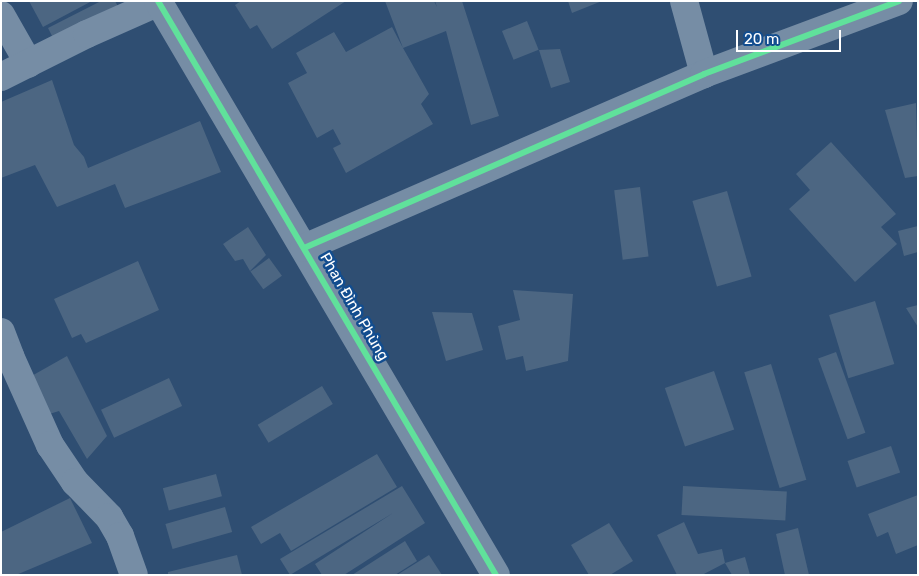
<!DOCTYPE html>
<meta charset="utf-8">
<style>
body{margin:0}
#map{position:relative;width:919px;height:576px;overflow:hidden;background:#2f4e72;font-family:Rubik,sans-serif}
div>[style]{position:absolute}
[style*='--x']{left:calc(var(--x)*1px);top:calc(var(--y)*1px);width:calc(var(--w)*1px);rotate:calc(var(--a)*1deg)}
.building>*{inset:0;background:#4c6682;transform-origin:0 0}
.minor>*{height:28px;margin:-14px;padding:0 14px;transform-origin:14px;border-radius:14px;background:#768da5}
.tertiary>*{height:28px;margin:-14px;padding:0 14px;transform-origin:14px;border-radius:14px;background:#768da5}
.cycleway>*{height:6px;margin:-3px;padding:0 3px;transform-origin:3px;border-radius:3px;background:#60e19b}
span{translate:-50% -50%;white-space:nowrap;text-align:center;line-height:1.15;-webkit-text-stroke:5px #124d8f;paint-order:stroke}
.street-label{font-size:15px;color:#fff}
.frame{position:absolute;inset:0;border:2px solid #fff;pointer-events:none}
.scale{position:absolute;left:736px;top:30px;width:105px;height:22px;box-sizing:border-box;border:2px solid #fff;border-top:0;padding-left:6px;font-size:15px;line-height:18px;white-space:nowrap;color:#fff;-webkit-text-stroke:4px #124d8f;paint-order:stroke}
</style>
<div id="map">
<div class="building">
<i style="clip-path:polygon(29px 1px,92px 1px,43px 27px)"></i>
<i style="clip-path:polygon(101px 1px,115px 1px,122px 14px,57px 46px,48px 28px)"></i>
<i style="clip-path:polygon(241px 1px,346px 1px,272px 49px,257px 25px,250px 29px,235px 5px)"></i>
<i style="clip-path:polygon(385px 1px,434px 1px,437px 7px,435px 1px,462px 1px,499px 116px,471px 125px,446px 31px,403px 48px,429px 94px,421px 104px,433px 124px,346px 173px,333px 148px,341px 144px,333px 129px,317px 138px,288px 83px,307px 73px,296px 53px,334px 32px,346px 52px,392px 27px,403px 48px)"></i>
<i style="clip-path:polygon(568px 1px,602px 1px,572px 13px)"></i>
<i style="left:527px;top:21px;width:31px;height:27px;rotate:68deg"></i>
<i style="clip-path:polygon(560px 49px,570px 82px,551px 88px,539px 50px)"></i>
<i style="clip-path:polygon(52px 80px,74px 145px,84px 157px,88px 168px,200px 121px,221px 172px,125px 208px,115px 184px,57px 207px,35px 165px,1px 178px,1px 102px)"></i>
<i style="clip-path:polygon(916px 103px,918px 176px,905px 178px,885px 110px)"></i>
<i style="clip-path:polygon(831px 142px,896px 214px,881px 227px,897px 244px,855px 282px,789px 209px,810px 190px,796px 174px)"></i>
<i style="left:640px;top:187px;width:70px;height:26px;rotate:83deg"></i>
<i style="left:727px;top:191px;width:89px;height:36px;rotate:74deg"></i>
<i style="clip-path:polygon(918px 226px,918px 252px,904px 256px,898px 231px)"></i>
<i style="clip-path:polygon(248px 227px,266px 255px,250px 271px,243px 259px,235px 261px,223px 244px)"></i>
<i style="left:269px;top:258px;width:22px;height:23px;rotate:54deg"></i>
<i style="clip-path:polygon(138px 261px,159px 310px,86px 343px,81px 334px,72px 338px,54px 299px)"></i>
<i style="clip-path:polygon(513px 290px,573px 294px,568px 361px,526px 371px,523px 356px,506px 360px,498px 326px,520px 320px)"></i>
<i style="left:875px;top:301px;width:66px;height:48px;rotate:73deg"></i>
<i style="clip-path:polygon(918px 305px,918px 327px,906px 308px)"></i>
<i style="clip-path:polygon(432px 312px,472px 313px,483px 350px,446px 361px)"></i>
<i style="left:836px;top:352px;width:86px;height:19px;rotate:70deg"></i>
<i style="clip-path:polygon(67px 356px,107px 436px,87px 459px,59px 411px,43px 416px,28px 378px)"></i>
<i style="left:771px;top:364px;width:121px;height:28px;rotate:73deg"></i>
<i style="left:714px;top:371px;width:62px;height:52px;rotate:71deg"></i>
<i style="left:169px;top:378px;width:31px;height:75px;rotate:65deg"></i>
<i style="left:322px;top:386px;width:21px;height:75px;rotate:59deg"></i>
<i style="left:891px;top:446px;width:28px;height:46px;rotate:71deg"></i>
<i style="clip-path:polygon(377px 454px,397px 487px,291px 551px,280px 533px,261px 544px,251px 527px)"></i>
<i style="left:216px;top:474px;width:23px;height:55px;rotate:75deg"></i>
<i style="clip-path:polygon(402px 486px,425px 523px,344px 575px,322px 575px,315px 564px,393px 513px,290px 575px,280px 559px)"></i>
<i style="left:683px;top:486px;width:104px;height:29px;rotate:3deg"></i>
<i style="clip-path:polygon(918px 495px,918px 545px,896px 554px,888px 532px,877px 537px,868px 514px)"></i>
<i style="clip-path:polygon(70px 498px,92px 543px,16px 575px,1px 575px,1px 532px)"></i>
<i style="left:225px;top:507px;width:26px;height:62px;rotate:74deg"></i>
<i style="clip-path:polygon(684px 522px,698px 554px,722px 549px,725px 563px,702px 575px,677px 575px,657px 535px)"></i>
<i style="clip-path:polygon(609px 523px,633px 561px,610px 575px,589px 575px,571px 545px)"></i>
<i style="clip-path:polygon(798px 528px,809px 575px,785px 575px,776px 534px)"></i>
<i style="clip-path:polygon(405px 541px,417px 561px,395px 575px,352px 575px)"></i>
<i style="clip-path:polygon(237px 555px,242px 575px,168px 575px,168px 572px)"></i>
<i style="clip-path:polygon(429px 555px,442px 575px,397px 575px)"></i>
<i style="clip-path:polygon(745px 557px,750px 575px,732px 575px,725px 563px)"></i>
</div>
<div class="minor">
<i style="--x:684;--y:1;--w:76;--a:74.7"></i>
<i style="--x:1;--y:15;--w:56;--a:60.3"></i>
<i style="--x:1;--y:77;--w:96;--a:-26.6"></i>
<i style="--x:87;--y:34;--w:79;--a:-24"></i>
<i style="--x:1;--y:332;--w:26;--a:69"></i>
<i style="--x:10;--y:356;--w:98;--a:65.8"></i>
<i style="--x:50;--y:445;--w:45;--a:56"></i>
<i style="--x:75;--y:482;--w:49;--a:45.8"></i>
<i style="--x:109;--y:517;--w:22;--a:60"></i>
<i style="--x:120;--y:536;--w:41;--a:70.3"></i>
</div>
<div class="tertiary">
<i style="--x:158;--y:1;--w:666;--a:59.51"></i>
<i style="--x:304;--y:248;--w:436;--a:-23.5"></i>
<i style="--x:704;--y:74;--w:208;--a:-20.5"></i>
</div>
<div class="cycleway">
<i style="--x:158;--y:1;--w:666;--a:59.51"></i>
<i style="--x:304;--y:248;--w:436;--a:-23.5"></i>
<i style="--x:704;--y:74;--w:208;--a:-20.5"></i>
</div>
<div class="street-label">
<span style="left:354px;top:307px;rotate:60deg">Phan Đình Phùng</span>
</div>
<div class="frame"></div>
<div class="scale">20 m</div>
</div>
